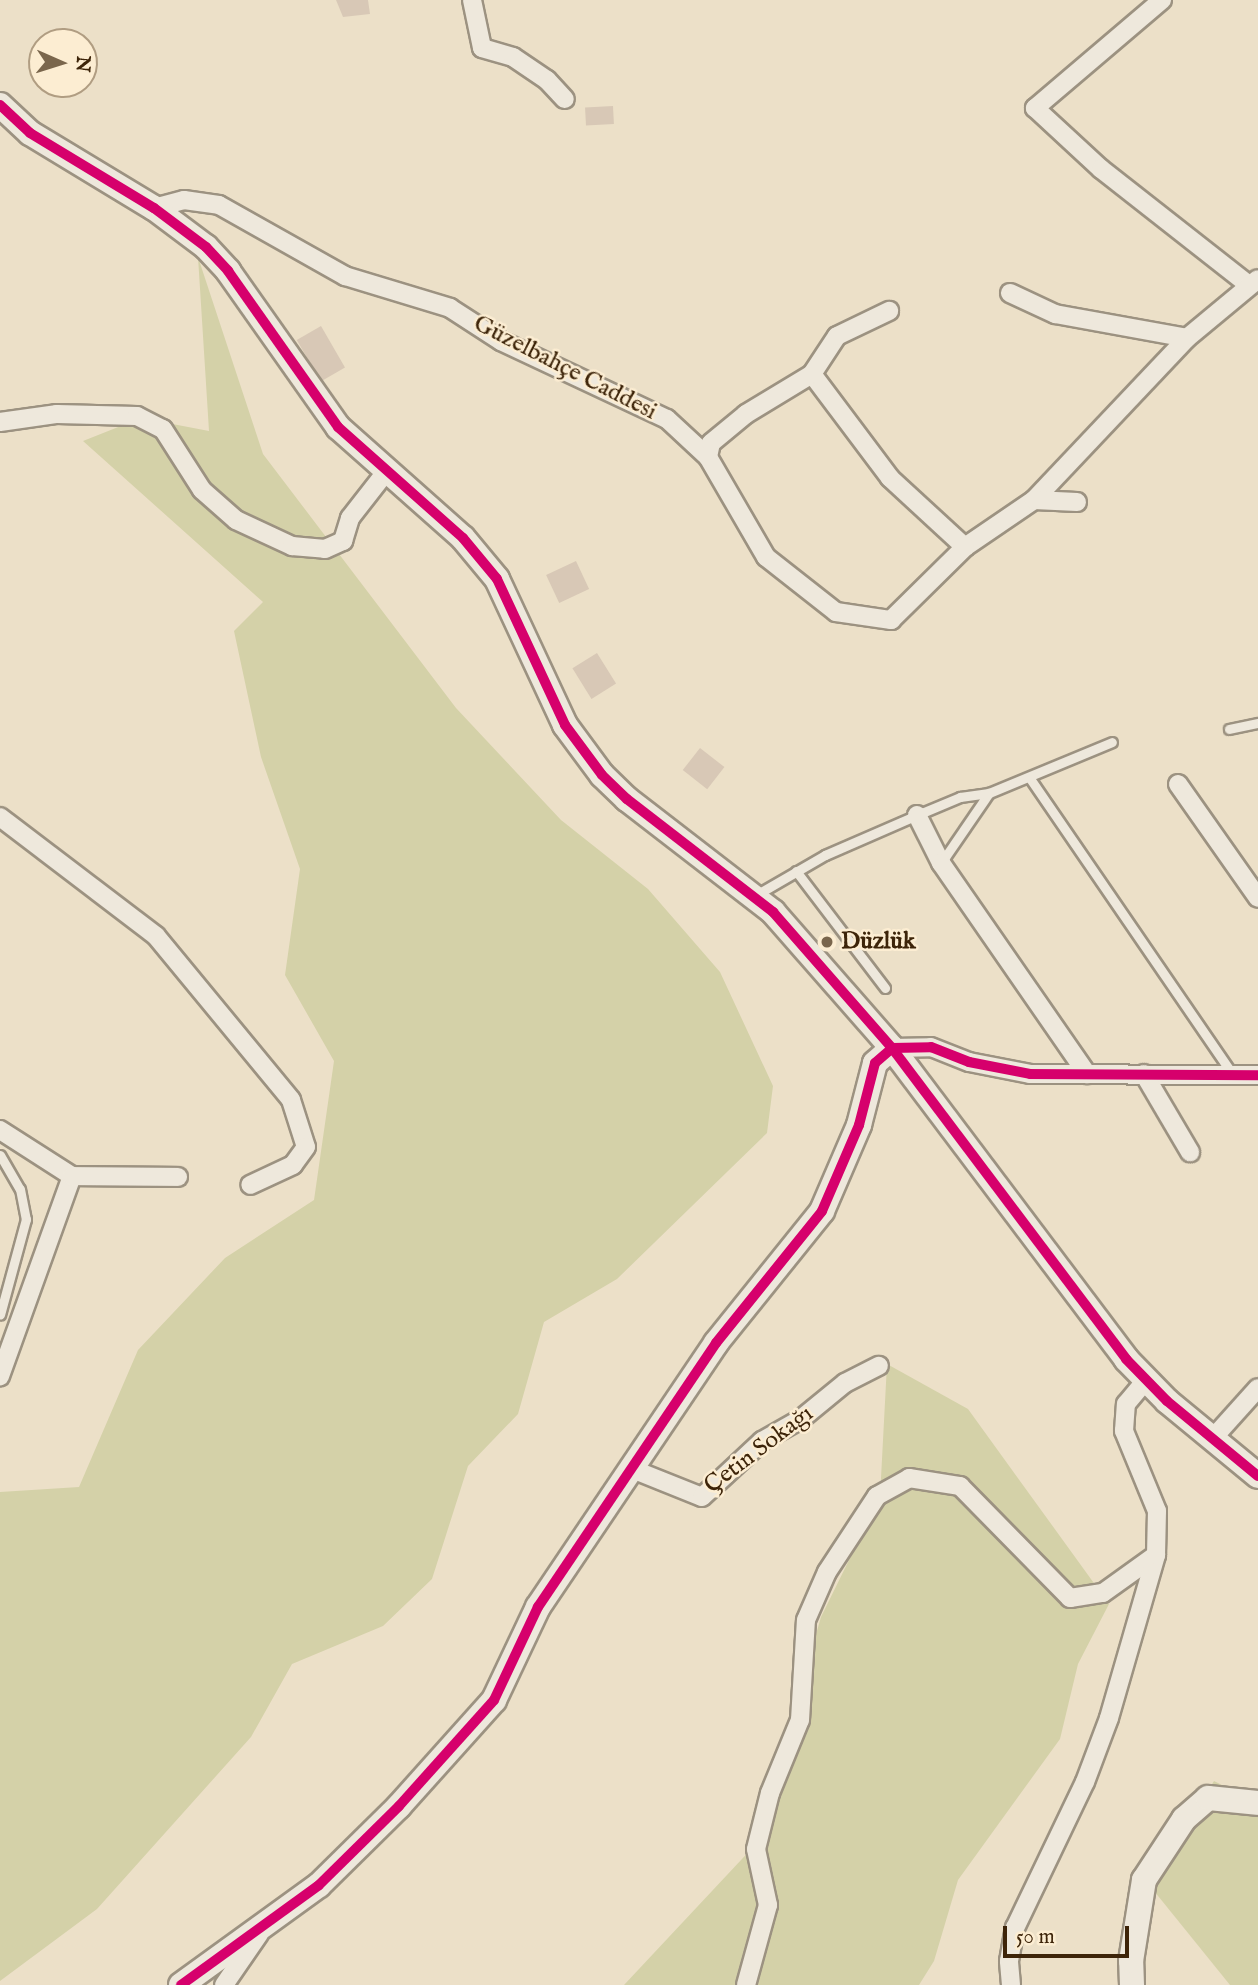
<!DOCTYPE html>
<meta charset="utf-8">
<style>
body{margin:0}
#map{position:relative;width:1258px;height:1985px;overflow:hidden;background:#ece0c8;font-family:"IM FELL English",serif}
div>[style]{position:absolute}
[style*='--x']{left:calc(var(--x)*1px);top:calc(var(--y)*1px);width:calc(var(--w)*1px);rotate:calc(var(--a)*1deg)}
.green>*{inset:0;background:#d4d1a8}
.building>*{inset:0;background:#d8c8b6;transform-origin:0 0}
.roads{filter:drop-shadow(2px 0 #9c9281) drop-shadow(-2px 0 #9c9281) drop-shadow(0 2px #9c9281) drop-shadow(0 -2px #9c9281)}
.lane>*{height:9px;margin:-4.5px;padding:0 4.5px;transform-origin:4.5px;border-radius:4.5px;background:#eee8dc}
.street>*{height:18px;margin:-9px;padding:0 9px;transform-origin:9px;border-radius:9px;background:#eee8dc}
.secondary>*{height:24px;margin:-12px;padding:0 12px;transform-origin:12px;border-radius:12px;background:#eee8dc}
.cycleway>*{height:10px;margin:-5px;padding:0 5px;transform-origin:5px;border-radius:5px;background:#d6006c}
.dots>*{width:19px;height:19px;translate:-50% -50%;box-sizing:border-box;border:4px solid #fcedd2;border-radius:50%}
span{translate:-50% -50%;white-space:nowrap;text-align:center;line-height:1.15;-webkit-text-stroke:5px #fcedd2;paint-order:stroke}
.street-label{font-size:24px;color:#3d2409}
.poi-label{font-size:24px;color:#3d2409;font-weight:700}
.left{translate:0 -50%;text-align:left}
.north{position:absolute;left:28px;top:28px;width:70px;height:70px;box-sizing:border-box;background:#fcedd2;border:2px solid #b09d82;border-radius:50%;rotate:93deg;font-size:19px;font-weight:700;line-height:28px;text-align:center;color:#3d2409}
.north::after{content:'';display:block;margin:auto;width:24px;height:32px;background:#7a664c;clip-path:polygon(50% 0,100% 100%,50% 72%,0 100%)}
.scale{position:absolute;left:1003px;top:1926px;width:126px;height:32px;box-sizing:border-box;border:4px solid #3d2409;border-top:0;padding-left:9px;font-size:21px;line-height:24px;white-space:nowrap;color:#3d2409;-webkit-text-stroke:5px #fcedd2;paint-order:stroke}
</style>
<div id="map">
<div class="green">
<i style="clip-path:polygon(198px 257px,263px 454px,456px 708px,561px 820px,648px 889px,720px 972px,773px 1086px,767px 1133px,617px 1279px,544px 1322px,518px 1414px,468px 1466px,432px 1579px,383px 1626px,292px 1664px,251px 1737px,97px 1909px,0 1981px,0 1492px,79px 1487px,138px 1350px,225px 1258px,314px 1200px,334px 1061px,285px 975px,300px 869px,261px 757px,234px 631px,263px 602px,83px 441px,141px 418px,209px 431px)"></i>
<i style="clip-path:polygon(887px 1364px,968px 1409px,1109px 1604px,1078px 1664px,1060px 1739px,958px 1880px,934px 1961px,919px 1985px,624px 1985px,756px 1844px,821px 1617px,880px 1497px)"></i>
<i style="clip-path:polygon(1214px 1781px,1258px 1803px,1258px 1985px,1230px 1985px,1150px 1886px)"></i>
</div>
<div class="building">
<i style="clip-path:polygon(336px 0,368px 0,370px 14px,343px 17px)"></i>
<i style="left:613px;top:106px;width:18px;height:28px;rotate:87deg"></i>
<i style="left:321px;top:326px;width:48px;height:28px;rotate:60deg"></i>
<i style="left:576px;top:561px;width:31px;height:33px;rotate:65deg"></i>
<i style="left:597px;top:653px;width:36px;height:29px;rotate:58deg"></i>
<i style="left:700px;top:748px;width:31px;height:28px;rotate:38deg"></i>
</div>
<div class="roads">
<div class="lane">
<i style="--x:1229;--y:729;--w:30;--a:-12"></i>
<i style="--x:1029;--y:777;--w:361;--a:55.6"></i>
<i style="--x:941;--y:863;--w:85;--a:-55.6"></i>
<i style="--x:796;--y:871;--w:147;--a:52.7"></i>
<i style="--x:756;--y:895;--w:80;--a:-30.1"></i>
<i style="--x:825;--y:855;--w:100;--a:-23.5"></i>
<i style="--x:917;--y:815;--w:47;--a:-22.7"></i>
<i style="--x:960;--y:797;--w:29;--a:-8"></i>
<i style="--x:989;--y:793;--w:133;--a:-22.5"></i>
<i style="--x:0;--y:1155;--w:39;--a:60"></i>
<i style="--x:20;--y:1189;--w:31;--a:79"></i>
<i style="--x:26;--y:1219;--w:99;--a:105.2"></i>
</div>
<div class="street">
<i style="--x:472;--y:0;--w:49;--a:78.2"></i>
<i style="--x:482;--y:48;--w:32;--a:16"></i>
<i style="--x:513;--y:57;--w:41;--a:34.1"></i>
<i style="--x:547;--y:80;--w:26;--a:47"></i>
<i style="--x:1162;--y:0;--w:167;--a:139.6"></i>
<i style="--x:1035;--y:108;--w:90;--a:42.7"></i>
<i style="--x:1101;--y:169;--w:188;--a:38.1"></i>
<i style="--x:154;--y:208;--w:31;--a:-15"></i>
<i style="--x:184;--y:200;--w:35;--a:8"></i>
<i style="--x:219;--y:205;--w:145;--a:29.4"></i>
<i style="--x:345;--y:276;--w:110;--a:16.9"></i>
<i style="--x:450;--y:308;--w:61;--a:32.9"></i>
<i style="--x:501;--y:341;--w:183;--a:25.2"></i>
<i style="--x:667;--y:419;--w:56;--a:42.8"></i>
<i style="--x:708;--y:457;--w:116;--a:59.9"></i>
<i style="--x:766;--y:557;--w:89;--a:38.2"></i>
<i style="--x:836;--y:612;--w:56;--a:8.3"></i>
<i style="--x:891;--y:620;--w:104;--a:-44.6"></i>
<i style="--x:965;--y:547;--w:83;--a:-34.3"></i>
<i style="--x:1034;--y:500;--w:223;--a:-46.6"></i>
<i style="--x:1187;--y:338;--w:92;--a:-39.7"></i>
<i style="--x:1010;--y:293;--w:50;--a:25"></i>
<i style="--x:1055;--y:314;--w:134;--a:10.3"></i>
<i style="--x:812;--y:374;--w:130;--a:53.1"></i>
<i style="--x:890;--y:478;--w:102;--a:42.6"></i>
<i style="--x:0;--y:422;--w:58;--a:-8"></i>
<i style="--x:57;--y:414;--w:80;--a:1.4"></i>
<i style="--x:137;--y:416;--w:29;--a:27"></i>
<i style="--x:163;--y:429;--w:72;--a:57.4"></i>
<i style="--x:202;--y:490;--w:45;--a:41.4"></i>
<i style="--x:236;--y:520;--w:62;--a:24.9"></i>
<i style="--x:292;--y:546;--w:33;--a:5"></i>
<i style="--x:325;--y:549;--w:20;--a:-24"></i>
<i style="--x:343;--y:541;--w:24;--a:-73"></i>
<i style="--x:350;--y:518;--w:58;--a:-52"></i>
<i style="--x:708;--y:457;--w:14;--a:-78"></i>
<i style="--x:711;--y:443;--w:45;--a:-39.6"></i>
<i style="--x:746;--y:414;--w:77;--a:-31.2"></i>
<i style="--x:812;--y:374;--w:45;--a:-56.7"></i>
<i style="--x:837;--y:336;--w:58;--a:-25.7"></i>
<i style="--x:1034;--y:500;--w:43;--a:2.7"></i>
<i style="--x:1178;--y:784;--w:139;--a:54.9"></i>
<i style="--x:917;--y:815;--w:54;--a:63.4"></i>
<i style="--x:941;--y:863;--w:257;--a:55.3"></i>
<i style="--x:0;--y:817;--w:196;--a:37.3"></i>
<i style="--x:156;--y:936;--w:212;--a:50.5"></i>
<i style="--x:291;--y:1100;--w:49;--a:72.3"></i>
<i style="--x:306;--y:1147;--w:22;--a:126"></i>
<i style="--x:293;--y:1165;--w:47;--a:155.1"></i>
<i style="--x:892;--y:1048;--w:39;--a:-1"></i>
<i style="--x:931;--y:1047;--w:41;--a:21.5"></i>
<i style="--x:969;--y:1062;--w:62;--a:11.1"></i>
<i style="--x:1030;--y:1074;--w:228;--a:0.3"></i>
<i style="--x:1144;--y:1074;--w:91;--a:59.5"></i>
<i style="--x:0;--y:1130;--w:85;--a:32.6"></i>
<i style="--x:72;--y:1176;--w:213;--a:109.8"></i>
<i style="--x:72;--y:1176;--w:106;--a:0.5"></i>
<i style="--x:1213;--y:1438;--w:67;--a:-48"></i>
<i style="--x:632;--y:1469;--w:75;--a:21.8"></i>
<i style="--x:702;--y:1497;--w:82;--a:-43"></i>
<i style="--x:762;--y:1441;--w:45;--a:-29.4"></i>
<i style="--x:801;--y:1419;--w:57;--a:-39.3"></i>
<i style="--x:845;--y:1383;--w:38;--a:-27"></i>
<i style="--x:224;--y:1985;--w:62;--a:-55.5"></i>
<i style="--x:746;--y:1985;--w:83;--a:-74.6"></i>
<i style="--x:768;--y:1905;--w:57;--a:-102.1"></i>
<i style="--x:756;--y:1849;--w:58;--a:-76"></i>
<i style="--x:770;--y:1793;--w:79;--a:-67.7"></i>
<i style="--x:800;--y:1720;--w:100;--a:-86.6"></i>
<i style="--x:806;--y:1620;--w:52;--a:-66.4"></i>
<i style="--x:827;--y:1572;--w:91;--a:-56.7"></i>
<i style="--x:877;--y:1496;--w:37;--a:-29"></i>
<i style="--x:909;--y:1478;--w:52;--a:8.9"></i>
<i style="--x:960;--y:1486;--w:157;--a:45.5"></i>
<i style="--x:1070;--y:1598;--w:33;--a:-9"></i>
<i style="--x:1103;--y:1593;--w:65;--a:-35.6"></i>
<i style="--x:1011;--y:1985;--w:24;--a:-95"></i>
<i style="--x:1009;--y:1961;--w:34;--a:-80"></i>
<i style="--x:1015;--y:1928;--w:162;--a:-64.4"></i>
<i style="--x:1085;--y:1782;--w:68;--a:-69.4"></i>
<i style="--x:1109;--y:1718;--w:170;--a:-73.9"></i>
<i style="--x:1156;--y:1555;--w:44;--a:-88.7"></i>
<i style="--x:1157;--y:1511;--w:87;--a:-112.4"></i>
<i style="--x:1124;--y:1431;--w:27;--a:-86"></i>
<i style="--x:1126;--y:1404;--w:30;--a:-50"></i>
</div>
<div class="secondary">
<i style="--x:0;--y:105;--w:41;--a:43"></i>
<i style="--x:30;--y:133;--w:145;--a:31.2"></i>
<i style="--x:154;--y:208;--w:65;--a:36.9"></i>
<i style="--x:206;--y:247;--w:33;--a:47"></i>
<i style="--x:228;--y:271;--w:191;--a:54.8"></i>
<i style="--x:338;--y:427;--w:167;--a:41.6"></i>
<i style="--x:463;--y:538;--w:53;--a:50.3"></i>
<i style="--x:497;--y:579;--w:161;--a:65"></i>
<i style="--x:565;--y:725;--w:62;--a:53.5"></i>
<i style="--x:602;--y:775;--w:35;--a:44"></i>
<i style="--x:627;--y:799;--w:185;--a:37.7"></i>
<i style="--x:773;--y:912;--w:181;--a:48.8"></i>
<i style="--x:892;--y:1048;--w:389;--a:53"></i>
<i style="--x:1126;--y:1359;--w:59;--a:45.7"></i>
<i style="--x:1167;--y:1401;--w:118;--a:39.5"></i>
<i style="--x:181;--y:1985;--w:170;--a:-35.9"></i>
<i style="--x:319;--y:1885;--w:112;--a:-44.6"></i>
<i style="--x:399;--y:1806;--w:142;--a:-48.1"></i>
<i style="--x:494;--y:1700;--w:103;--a:-64.7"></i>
<i style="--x:538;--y:1607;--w:318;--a:-56"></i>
<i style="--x:716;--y:1343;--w:169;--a:-51.2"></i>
<i style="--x:822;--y:1211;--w:94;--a:-66.7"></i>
<i style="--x:859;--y:1125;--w:64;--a:-75.5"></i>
<i style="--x:875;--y:1063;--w:23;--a:-41"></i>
<i style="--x:1132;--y:1985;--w:24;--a:-92"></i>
<i style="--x:1131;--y:1961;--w:82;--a:-80.9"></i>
<i style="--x:1144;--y:1880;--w:73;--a:-56.7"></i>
<i style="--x:1184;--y:1819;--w:32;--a:-41"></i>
<i style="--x:1208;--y:1798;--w:50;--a:5.7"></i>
</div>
</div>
<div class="cycleway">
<i style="--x:0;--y:105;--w:41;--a:43"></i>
<i style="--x:30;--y:133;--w:145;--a:31.2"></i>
<i style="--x:154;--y:208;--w:65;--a:36.9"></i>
<i style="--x:206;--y:247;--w:33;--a:47"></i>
<i style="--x:228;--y:271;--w:191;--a:54.8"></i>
<i style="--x:338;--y:427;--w:167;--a:41.6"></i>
<i style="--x:463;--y:538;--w:53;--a:50.3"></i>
<i style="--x:497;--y:579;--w:161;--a:65"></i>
<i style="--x:565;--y:725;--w:62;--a:53.5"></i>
<i style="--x:602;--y:775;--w:35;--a:44"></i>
<i style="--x:627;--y:799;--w:185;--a:37.7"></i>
<i style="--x:773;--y:912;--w:181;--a:48.8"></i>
<i style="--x:892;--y:1048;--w:389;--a:53"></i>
<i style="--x:1126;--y:1359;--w:59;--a:45.7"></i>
<i style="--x:1167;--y:1401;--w:118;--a:39.5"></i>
<i style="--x:181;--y:1985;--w:170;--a:-35.9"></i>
<i style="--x:319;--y:1885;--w:112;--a:-44.6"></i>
<i style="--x:399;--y:1806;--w:142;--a:-48.1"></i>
<i style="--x:494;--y:1700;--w:103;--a:-64.7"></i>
<i style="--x:538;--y:1607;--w:318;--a:-56"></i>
<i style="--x:716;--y:1343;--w:169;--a:-51.2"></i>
<i style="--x:822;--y:1211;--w:94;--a:-66.7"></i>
<i style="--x:859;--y:1125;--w:64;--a:-75.5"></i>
<i style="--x:875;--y:1063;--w:23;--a:-41"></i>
<i style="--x:892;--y:1048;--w:39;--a:-1"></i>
<i style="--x:931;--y:1047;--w:41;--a:21.5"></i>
<i style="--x:969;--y:1062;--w:62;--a:11.1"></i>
<i style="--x:1030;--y:1074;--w:228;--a:0.3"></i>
</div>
<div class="dots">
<i style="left:827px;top:942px;background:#7a664c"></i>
</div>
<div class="street-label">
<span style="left:565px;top:368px;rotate:27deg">Güzelbahçe Caddesi</span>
<span style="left:759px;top:1450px;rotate:-37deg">Çetin Sokağı</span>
</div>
<div class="poi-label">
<span class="left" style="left:841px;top:942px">Düzlük</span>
</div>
<div class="north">N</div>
<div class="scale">50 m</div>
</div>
